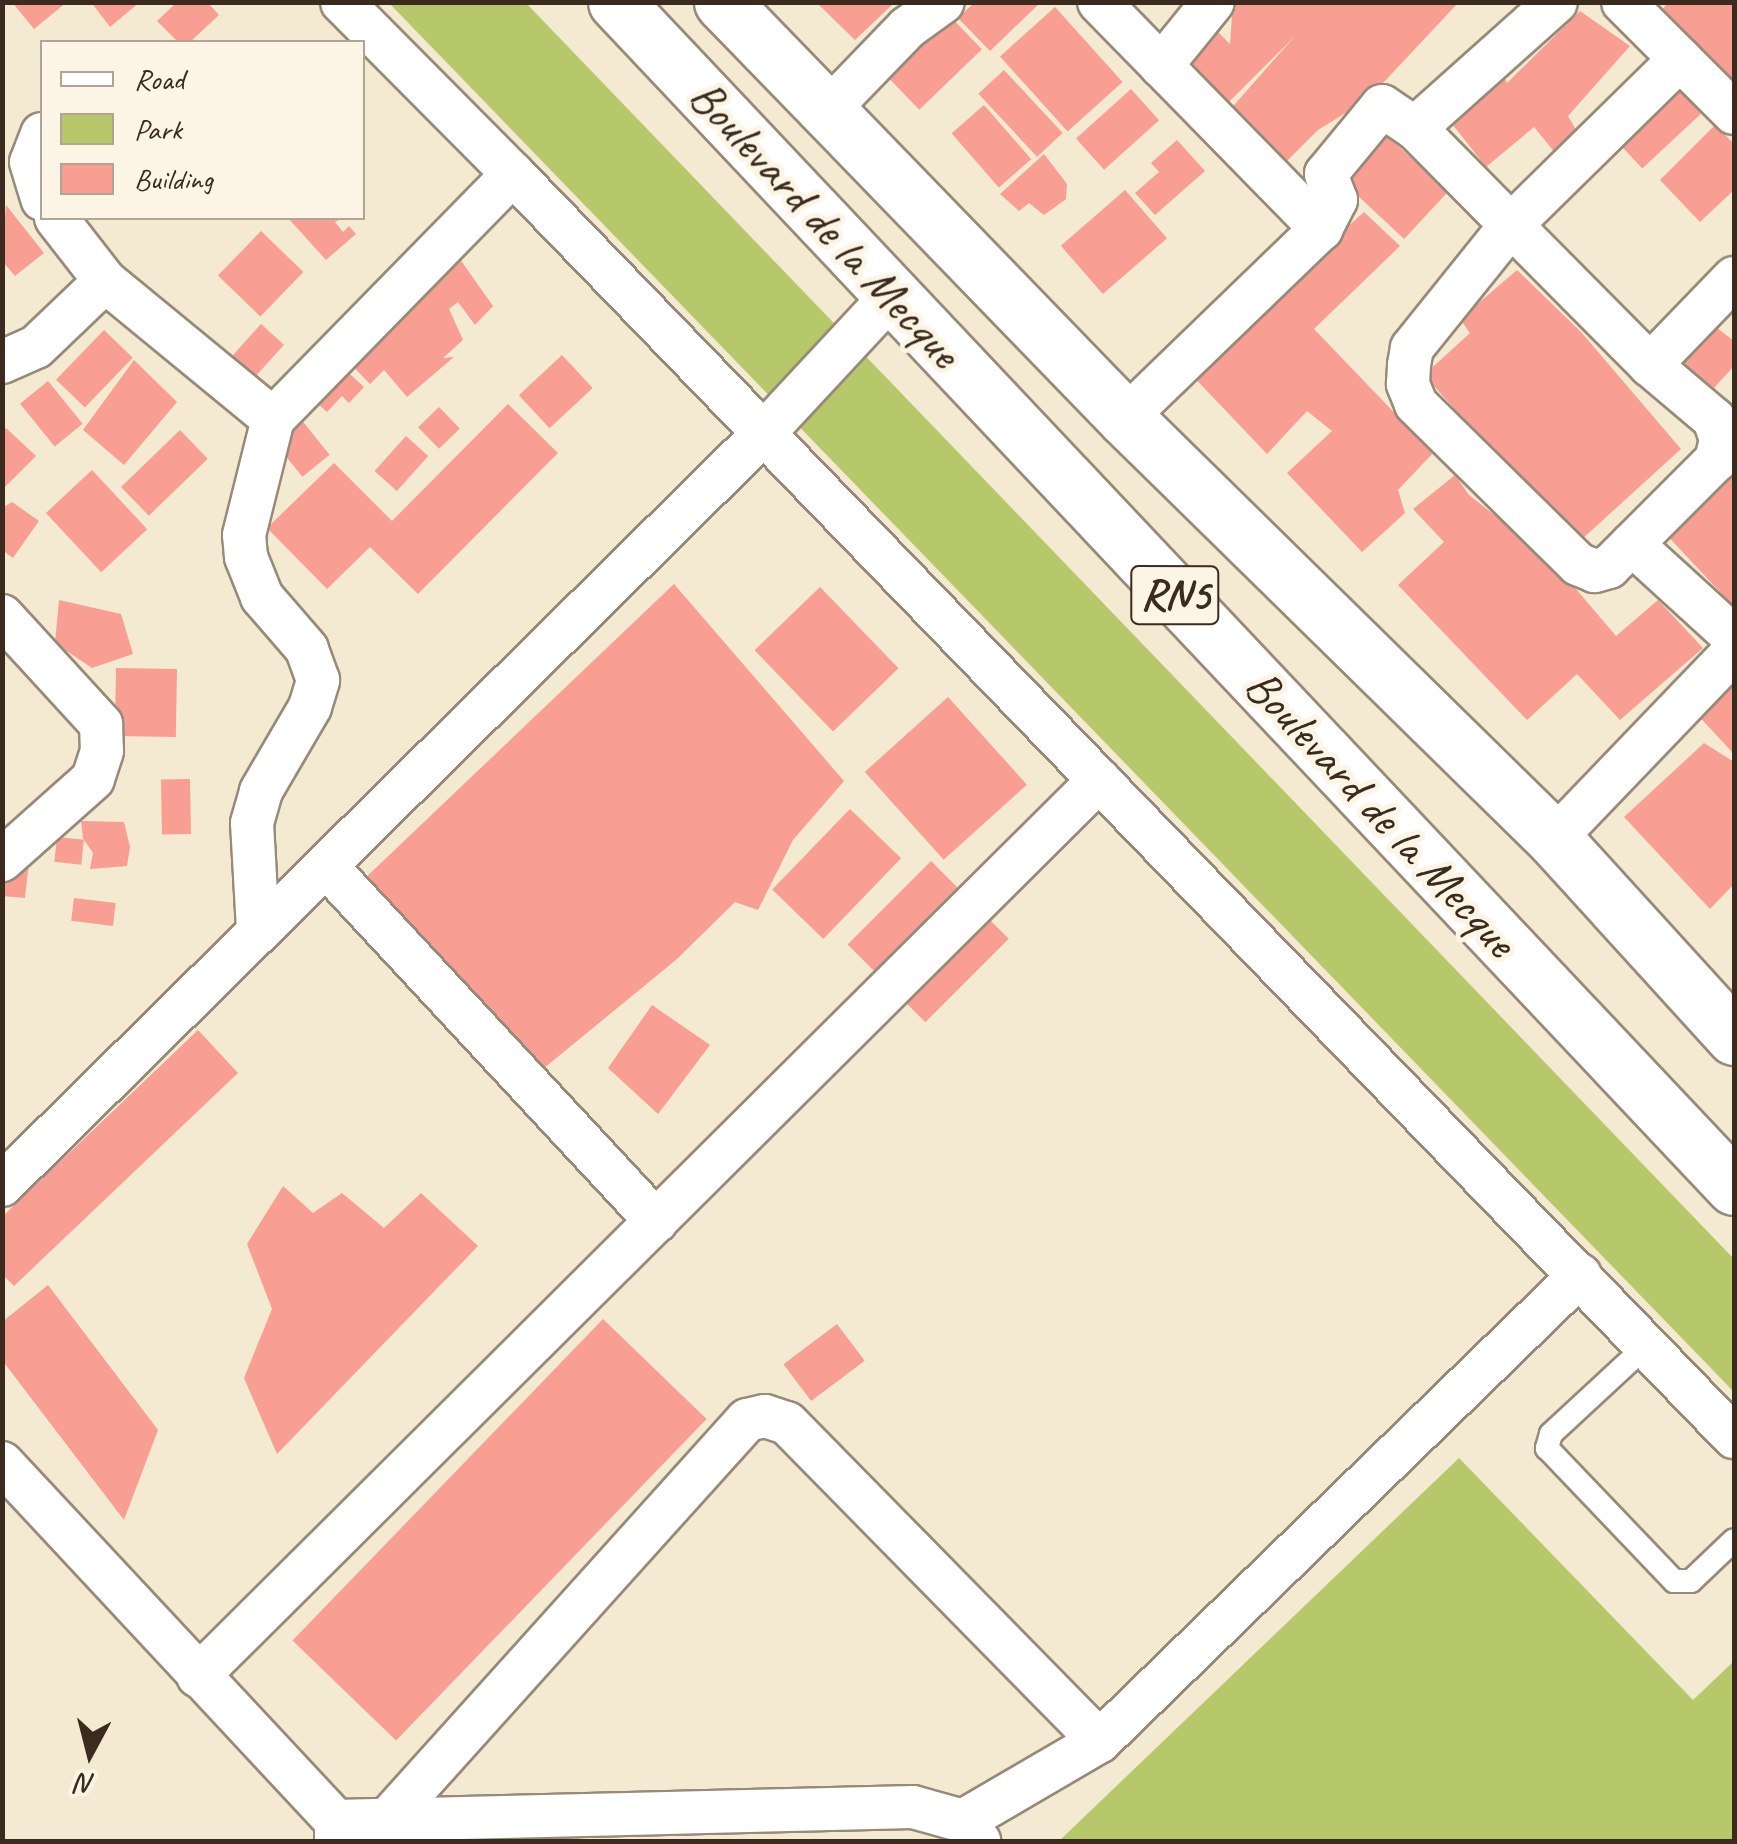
<!DOCTYPE html>
<style>
body{margin:0}
#map{position:relative;width:1737px;height:1844px;overflow:hidden;background:#f3ead1;font-family:Caveat,sans-serif}
div>[style]{position:absolute}
[style*='--x']{left:calc(var(--x)*1px);top:calc(var(--y)*1px);width:calc(var(--w)*1px);rotate:calc(var(--a)*1deg)}
.green>*{inset:0;background:#b7c86b}
.building>*{inset:0;background:#f89e92;transform-origin:0 0}
.roads{filter:drop-shadow(2px 0 #978a78) drop-shadow(-2px 0 #978a78) drop-shadow(0 2px #978a78) drop-shadow(0 -2px #978a78)}
.lane>*{height:22px;margin:-11px;padding:0 11px;transform-origin:11px;border-radius:11px;background:#fff}
.street>*{height:42px;margin:-21px;padding:0 21px;transform-origin:21px;border-radius:21px;background:#fff}
.primary>*{height:55px;margin:-27.5px;padding:0 27.5px;transform-origin:27.5px;border-radius:27.5px;background:#fff}
span{translate:-50% -50%;white-space:nowrap;text-align:center;line-height:1.15;-webkit-text-stroke:10px #fcf5e5;paint-order:stroke}
.shield-label span{padding:2px 8px;background:#fcf5e5;border:2px solid;border-radius:8px;-webkit-text-stroke-width:0}
.shield-label{font-size:45px;color:#3b2a1e;font-weight:700}
.street-label{font-size:48px;color:#3b2a1e}
.frame{position:absolute;inset:0;border:5px solid #3b2a1e;pointer-events:none}
.legend{position:absolute;left:40px;top:40px;width:325px;height:180px;box-sizing:border-box;background:#fcf5e5;border:2px solid #afa495;margin:0;padding:12px 18px;list-style:none;font-size:30px;color:#3b2a1e}
.legend li{display:flex;align-items:center;gap:20px;height:50px}
.legend b{width:50px;border:2px solid #afa495}
.north{position:absolute;left:40px;top:1704px;width:100px;height:100px;-webkit-text-stroke:8px #fcf5e5;paint-order:stroke;rotate:187deg;font-size:28px;font-weight:700;line-height:40px;text-align:center;color:#3b2a1e}
.north::after{content:'';display:block;margin:auto;width:35px;height:45px;background:#3b2a1e;clip-path:polygon(50% 0,100% 100%,50% 72%,0 100%)}
</style>
<div id="map">
<div class="green">
<i style="clip-path:polygon(389px 3px,526px 3px,1734px 1259px,1734px 1392px)"></i>
<i style="clip-path:polygon(1459px 1458px,1693px 1700px,1734px 1661px,1734px 1841px,1059px 1841px)"></i>
</div>
<div class="building">
<i style="clip-path:polygon(12px 2px,67px 2px,34px 29px)"></i>
<i style="clip-path:polygon(91px 2px,140px 2px,110px 27px)"></i>
<i style="clip-path:polygon(177px 2px,207px 2px,219px 15px,190px 42px,178px 42px,157px 21px)"></i>
<i style="clip-path:polygon(822px 2px,895px 2px,855px 40px,819px 5px)"></i>
<i style="clip-path:polygon(975px 2px,1041px 2px,990px 51px,958px 18px)"></i>
<i style="clip-path:polygon(1233px 2px,1459px 2px,1368px 99px,1318px 130px,1278px 170px,1228px 112px,1295px 36px,1220px 111px,1170px 59px,1207px 21px,1230px 44px)"></i>
<i style="clip-path:polygon(1668px 2px,1734px 2px,1734px 81px,1663px 9px)"></i>
<i style="left:1055px;top:7px;width:101px;height:74px;rotate:48deg"></i>
<i style="left:943px;top:9px;width:56px;height:87px;rotate:46deg"></i>
<i style="clip-path:polygon(1580px 11px,1630px 46px,1568px 116px,1579px 135px,1556px 154px,1534px 127px,1486px 167px,1449px 120px,1501px 72px,1507px 83px)"></i>
<i style="left:1004px;top:70px;width:86px;height:35px;rotate:47deg"></i>
<i style="left:1131px;top:89px;width:42px;height:74px;rotate:48deg"></i>
<i style="left:1679px;top:89px;width:33px;height:81px;rotate:47deg"></i>
<i style="left:984px;top:105px;width:72px;height:43px;rotate:49deg"></i>
<i style="clip-path:polygon(1715px 125px,1734px 144px,1734px 190px,1700px 222px,1660px 180px)"></i>
<i style="left:1379px;top:128px;width:94px;height:64px;rotate:43deg"></i>
<i style="clip-path:polygon(1177px 140px,1205px 171px,1155px 215px,1135px 193px,1159px 172px,1151px 163px)"></i>
<i style="clip-path:polygon(1044px 154px,1067px 184px,1066px 199px,1044px 215px,1029px 203px,1019px 211px,1000px 194px)"></i>
<i style="left:1125px;top:190px;width:64px;height:85px;rotate:49deg"></i>
<i style="clip-path:polygon(6px 205px,44px 253px,15px 276px,2px 261px)"></i>
<i style="clip-path:polygon(1364px 212px,1400px 246px,1314px 329px,1433px 453px,1398px 490px,1405px 513px,1362px 552px,1287px 473px,1332px 431px,1307px 411px,1267px 454px,1187px 370px)"></i>
<i style="clip-path:polygon(288px 218px,342px 218px,335px 222px,343px 232px,349px 226px,356px 234px,326px 260px)"></i>
<i style="left:261px;top:231px;width:59px;height:62px;rotate:44deg"></i>
<i style="clip-path:polygon(457px 255px,493px 306px,475px 325px,458px 302px,449px 309px,463px 340px,443px 358px,454px 357px,407px 397px,384px 370px,370px 384px,347px 360px)"></i>
<i style="clip-path:polygon(1517px 270px,1581px 332px,1681px 449px,1581px 540px,1512px 473px,1424px 375px,1470px 333px,1460px 319px)"></i>
<i style="clip-path:polygon(1704px 318px,1734px 341px,1734px 366px,1714px 388px,1670px 357px)"></i>
<i style="left:261px;top:324px;width:31px;height:45px;rotate:42deg"></i>
<i style="left:104px;top:330px;width:40px;height:69px;rotate:44deg"></i>
<i style="left:562px;top:355px;width:45px;height:59px;rotate:47deg"></i>
<i style="clip-path:polygon(134px 360px,177px 402px,124px 465px,83px 430px)"></i>
<i style="clip-path:polygon(339px 364px,364px 387px,349px 403px,342px 396px,327px 412px,309px 396px)"></i>
<i style="left:48px;top:381px;width:55px;height:36px;rotate:51deg"></i>
<i style="clip-path:polygon(508px 404px,558px 453px,418px 594px,370px 547px,327px 589px,267px 528px,334px 463px,392px 521px)"></i>
<i style="left:439px;top:407px;width:30px;height:29px;rotate:46deg"></i>
<i style="left:295px;top:412px;width:55px;height:35px;rotate:51deg"></i>
<i style="clip-path:polygon(6px 428px,36px 456px,2px 490px,2px 432px)"></i>
<i style="left:180px;top:430px;width:40px;height:82px;rotate:46deg"></i>
<i style="left:406px;top:436px;width:30px;height:47px;rotate:42deg"></i>
<i style="clip-path:polygon(1734px 452px,1734px 607px,1663px 531px)"></i>
<i style="left:92px;top:470px;width:81px;height:63px;rotate:47deg"></i>
<i style="clip-path:polygon(1455px 475px,1469px 495px,1525px 539px,1576px 589px,1616px 636px,1658px 600px,1703px 648px,1620px 720px,1577px 674px,1527px 720px,1398px 585px,1444px 542px,1413px 509px)"></i>
<i style="clip-path:polygon(12px 502px,39px 521px,13px 558px,2px 550px,2px 508px)"></i>
<i style="clip-path:polygon(674px 584px,844px 781px,793px 840px,758px 910px,735px 902px,677px 959px,543px 1069px,361px 882px)"></i>
<i style="left:820px;top:587px;width:113px;height:91px;rotate:46deg"></i>
<i style="clip-path:polygon(59px 600px,121px 614px,133px 654px,92px 668px,55px 643px)"></i>
<i style="left:116px;top:668px;width:61px;height:68px;rotate:1deg"></i>
<i style="clip-path:polygon(1734px 670px,1734px 749px,1732px 752px,1694px 711px)"></i>
<i style="left:948px;top:697px;width:118px;height:112px;rotate:48deg"></i>
<i style="clip-path:polygon(1704px 743px,1734px 762px,1734px 884px,1710px 909px,1624px 817px)"></i>
<i style="left:190px;top:779px;width:55px;height:29px;rotate:89deg"></i>
<i style="left:850px;top:809px;width:71px;height:112px;rotate:44deg"></i>
<i style="clip-path:polygon(81px 821px,124px 822px,130px 847px,127px 866px,90px 869px,93px 853px,83px 838px)"></i>
<i style="left:57px;top:837px;width:27px;height:25px;rotate:6deg"></i>
<i style="clip-path:polygon(2px 850px,30px 853px,25px 898px,2px 896px)"></i>
<i style="left:931px;top:861px;width:110px;height:118px;rotate:45deg"></i>
<i style="left:74px;top:898px;width:42px;height:23px;rotate:7deg"></i>
<i style="clip-path:polygon(652px 1005px,710px 1045px,658px 1114px,608px 1068px)"></i>
<i style="clip-path:polygon(198px 1030px,238px 1073px,14px 1286px,2px 1274px,2px 1217px)"></i>
<i style="clip-path:polygon(283px 1186px,313px 1213px,342px 1193px,384px 1228px,421px 1193px,478px 1246px,277px 1454px,244px 1378px,272px 1309px,247px 1244px)"></i>
<i style="clip-path:polygon(48px 1285px,158px 1430px,124px 1520px,2px 1360px,2px 1322px)"></i>
<i style="left:603px;top:1319px;width:144px;height:447px;rotate:44deg"></i>
<i style="left:837px;top:1324px;width:46px;height:67px;rotate:53deg"></i>
</div>
<div class="roads">
<div class="lane">
<i style="--x:1647;--y:1345;--w:131;--a:137.2"></i>
<i style="--x:1551;--y:1434;--w:15;--a:106"></i>
<i style="--x:1547;--y:1448;--w:184;--a:46.3"></i>
<i style="--x:1674;--y:1581;--w:17;--a:0"></i>
<i style="--x:1691;--y:1581;--w:59;--a:-43.6"></i>
</div>
<div class="street">
<i style="--x:342;--y:2;--w:243;--a:45.2"></i>
<i style="--x:513;--y:174;--w:1757;--a:45.97"></i>
<i style="--x:1099;--y:2;--w:318;--a:45.6"></i>
<i style="--x:1623;--y:2;--w:157;--a:45"></i>
<i style="--x:1161;--y:66;--w:82;--a:-50.9"></i>
<i style="--x:826;--y:112;--w:117;--a:-46"></i>
<i style="--x:907;--y:28;--w:44;--a:-35.8"></i>
<i style="--x:1415;--y:128;--w:136;--a:45.3"></i>
<i style="--x:1511;--y:225;--w:197;--a:45.2"></i>
<i style="--x:1650;--y:365;--w:84;--a:40.2"></i>
<i style="--x:1714;--y:419;--w:21;--a:71"></i>
<i style="--x:1721;--y:439;--w:22;--a:103"></i>
<i style="--x:1716;--y:460;--w:151;--a:135"></i>
<i style="--x:1609;--y:567;--w:15;--a:164"></i>
<i style="--x:1595;--y:571;--w:18;--a:-158"></i>
<i style="--x:1578;--y:564;--w:228;--a:-135.4"></i>
<i style="--x:1416;--y:404;--w:22;--a:-112"></i>
<i style="--x:1408;--y:384;--w:19;--a:-87"></i>
<i style="--x:1409;--y:365;--w:17;--a:-80"></i>
<i style="--x:1412;--y:348;--w:158;--a:-51.2"></i>
<i style="--x:1511;--y:225;--w:237;--a:-44.5"></i>
<i style="--x:42;--y:134;--w:30;--a:111"></i>
<i style="--x:31;--y:162;--w:39;--a:73"></i>
<i style="--x:56;--y:218;--w:80;--a:52.1"></i>
<i style="--x:2;--y:362;--w:37;--a:-24"></i>
<i style="--x:36;--y:347;--w:95;--a:-43.7"></i>
<i style="--x:105;--y:281;--w:217;--a:39.4"></i>
<i style="--x:1650;--y:365;--w:121;--a:-46"></i>
<i style="--x:1125;--y:418;--w:272;--a:-44"></i>
<i style="--x:1321;--y:229;--w:33;--a:-63"></i>
<i style="--x:1336;--y:200;--w:28;--a:-111"></i>
<i style="--x:1326;--y:174;--w:88;--a:-50.5"></i>
<i style="--x:1382;--y:106;--w:40;--a:34"></i>
<i style="--x:1415;--y:128;--w:189;--a:-41.8"></i>
<i style="--x:1632;--y:544;--w:138;--a:42.4"></i>
<i style="--x:2;--y:616;--w:147;--a:47.5"></i>
<i style="--x:101;--y:724;--w:27;--a:88"></i>
<i style="--x:102;--y:751;--w:29;--a:108"></i>
<i style="--x:93;--y:779;--w:122;--a:138.3"></i>
<i style="--x:1554;--y:839;--w:260;--a:-46.2"></i>
<i style="--x:326;--y:866;--w:485;--a:47.1"></i>
<i style="--x:258;--y:930;--w:107;--a:-93.2"></i>
<i style="--x:252;--y:823;--w:33;--a:-74"></i>
<i style="--x:261;--y:791;--w:97;--a:-59.7"></i>
<i style="--x:310;--y:707;--w:28;--a:-73"></i>
<i style="--x:318;--y:680;--w:33;--a:-110"></i>
<i style="--x:307;--y:649;--w:69;--a:-130.9"></i>
<i style="--x:262;--y:597;--w:43;--a:-111.8"></i>
<i style="--x:246;--y:557;--w:22;--a:-95"></i>
<i style="--x:244;--y:535;--w:120;--a:-76"></i>
<i style="--x:273;--y:419;--w:343;--a:-45.6"></i>
<i style="--x:2;--y:1185;--w:1069;--a:-44.62"></i>
<i style="--x:763;--y:434;--w:190;--a:-47.1"></i>
<i style="--x:2;--y:1463;--w:490;--a:47"></i>
<i style="--x:336;--y:1821;--w:21;--a:90"></i>
<i style="--x:198;--y:1676;--w:1271;--a:-44.84"></i>
<i style="--x:387;--y:1820;--w:538;--a:-48.01"></i>
<i style="--x:747;--y:1420;--w:18;--a:-13"></i>
<i style="--x:765;--y:1416;--w:23;--a:18"></i>
<i style="--x:787;--y:1423;--w:446;--a:45.5"></i>
<i style="--x:336;--y:1821;--w:577;--a:-1.39"></i>
<i style="--x:913;--y:1807;--w:52;--a:15.6"></i>
<i style="--x:963;--y:1821;--w:26;--a:51"></i>
<i style="--x:963;--y:1821;--w:159;--a:-30.3"></i>
<i style="--x:1100;--y:1741;--w:669;--a:-44.15"></i>
</div>
<div class="primary">
<i style="--x:616;--y:2;--w:1629;--a:46.67"></i>
<i style="--x:722;--y:2;--w:579;--a:45.91"></i>
<i style="--x:1125;--y:418;--w:601;--a:44.46"></i>
<i style="--x:1554;--y:839;--w:268;--a:47.7"></i>
</div>
</div>
<div class="shield-label">
<span style="left:1175px;top:595px">RN5</span>
</div>
<div class="street-label">
<span style="left:825px;top:224px;rotate:47deg">Boulevard de la Mecque</span>
<span style="left:1381px;top:813px;rotate:47deg">Boulevard de la Mecque</span>
</div>
<div class="frame"></div>
<ul class="legend">
<li><b style="height:12px;background:#fff"></b>Road</li>
<li><b style="height:28px;background:#b7c86b"></b>Park</li>
<li><b style="height:28px;background:#f89e92"></b>Building</li>
</ul>
<div class="north">N</div>
</div>
